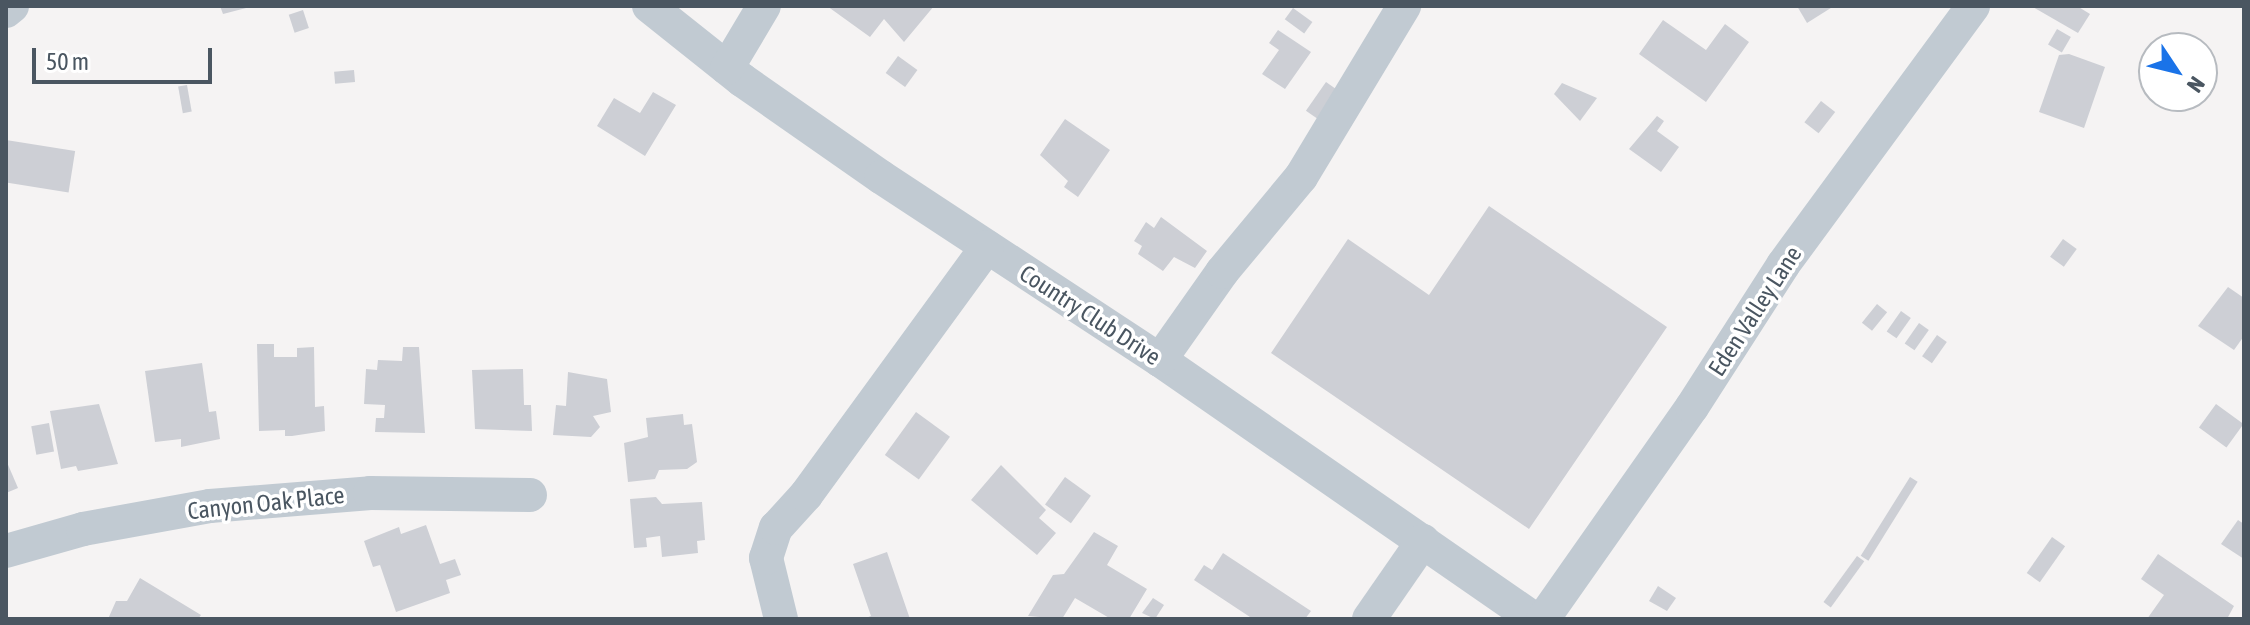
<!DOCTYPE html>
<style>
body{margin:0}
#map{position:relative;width:2250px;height:625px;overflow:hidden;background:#f5f3f3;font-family:"Asap Condensed",sans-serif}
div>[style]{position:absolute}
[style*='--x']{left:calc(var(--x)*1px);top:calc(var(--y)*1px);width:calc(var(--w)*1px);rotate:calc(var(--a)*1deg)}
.building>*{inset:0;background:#cdcfd5;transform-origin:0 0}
.minor>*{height:34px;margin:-17px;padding:0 17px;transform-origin:17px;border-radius:17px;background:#c1cad2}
span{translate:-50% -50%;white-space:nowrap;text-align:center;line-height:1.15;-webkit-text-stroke:7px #fff;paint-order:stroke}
.street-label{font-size:24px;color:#4a5661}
.frame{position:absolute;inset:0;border:8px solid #4a5661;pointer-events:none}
.north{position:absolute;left:2138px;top:32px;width:80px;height:80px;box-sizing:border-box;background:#fff;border:2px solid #b7bbc0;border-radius:50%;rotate:125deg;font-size:22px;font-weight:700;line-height:32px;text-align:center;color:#4a5661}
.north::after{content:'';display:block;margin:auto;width:28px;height:36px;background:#1a73e8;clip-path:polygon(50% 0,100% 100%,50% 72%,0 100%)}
.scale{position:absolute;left:32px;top:48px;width:180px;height:36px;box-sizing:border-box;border:4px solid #4a5661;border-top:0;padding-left:10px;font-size:24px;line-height:28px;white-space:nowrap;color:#4a5661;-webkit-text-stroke:6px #fff;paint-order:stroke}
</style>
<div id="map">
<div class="building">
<i style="clip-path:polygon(220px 6px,250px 6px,250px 7px,223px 14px)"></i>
<i style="clip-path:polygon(827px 6px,934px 6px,904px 42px,884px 19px,870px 37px)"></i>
<i style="clip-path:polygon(1797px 6px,1834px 6px,1807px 23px)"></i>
<i style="clip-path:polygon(2031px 6px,2077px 6px,2090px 14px,2078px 33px)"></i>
<i style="left:1293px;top:8px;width:24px;height:14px;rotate:36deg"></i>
<i style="left:303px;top:10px;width:19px;height:15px;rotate:72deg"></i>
<i style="clip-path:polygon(1663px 20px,1706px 50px,1725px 24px,1749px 42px,1706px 102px,1639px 54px)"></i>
<i style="left:2057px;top:29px;width:16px;height:18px;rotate:30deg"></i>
<i style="clip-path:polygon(1278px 30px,1311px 52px,1285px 89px,1262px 74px,1279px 50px,1269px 43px)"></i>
<i style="clip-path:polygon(2069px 54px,2105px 67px,2084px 128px,2039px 112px,2059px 55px)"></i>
<i style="left:898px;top:56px;width:24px;height:21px;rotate:36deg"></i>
<i style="left:354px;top:70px;width:12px;height:20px;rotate:85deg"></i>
<i style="left:1326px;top:82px;width:19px;height:35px;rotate:35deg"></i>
<i style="clip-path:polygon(1562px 83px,1597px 98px,1580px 121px,1554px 94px)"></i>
<i style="left:187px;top:85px;width:27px;height:9px;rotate:80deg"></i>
<i style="clip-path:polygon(653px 92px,676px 105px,645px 156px,597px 126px,614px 98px,640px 113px)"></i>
<i style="left:1821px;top:101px;width:18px;height:27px;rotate:38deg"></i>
<i style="clip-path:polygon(1657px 116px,1664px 121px,1657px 131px,1679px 147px,1661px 172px,1629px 149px)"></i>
<i style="clip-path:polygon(1065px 119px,1110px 150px,1078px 197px,1064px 187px,1068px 181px,1040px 155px)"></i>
<i style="left:6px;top:140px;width:70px;height:42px;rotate:9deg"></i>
<i style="clip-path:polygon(1489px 206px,1667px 327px,1529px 529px,1271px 353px,1348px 239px,1429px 295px)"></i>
<i style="clip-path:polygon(1161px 217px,1207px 251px,1195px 268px,1174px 257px,1163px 271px,1138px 254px,1142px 246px,1134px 241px,1146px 222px,1154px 228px)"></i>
<i style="left:2063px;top:239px;width:17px;height:22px;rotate:36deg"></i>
<i style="clip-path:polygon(2228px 287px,2244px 298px,2244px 336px,2234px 350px,2198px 326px)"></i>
<i style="left:1877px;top:304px;width:13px;height:24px;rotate:39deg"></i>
<i style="left:1901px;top:311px;width:12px;height:25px;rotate:35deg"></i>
<i style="left:1919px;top:323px;width:12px;height:25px;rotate:35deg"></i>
<i style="left:1937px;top:335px;width:12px;height:26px;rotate:35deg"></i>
<i style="clip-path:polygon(257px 344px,274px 344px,274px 357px,297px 357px,297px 348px,314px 347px,315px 407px,324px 406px,325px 431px,292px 436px,285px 436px,285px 430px,259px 431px)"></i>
<i style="clip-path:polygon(403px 347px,419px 347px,425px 433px,375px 432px,376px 418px,384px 418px,385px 405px,364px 404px,366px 369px,377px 370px,378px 360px,402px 361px)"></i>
<i style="clip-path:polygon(202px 363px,209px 412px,216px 411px,220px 439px,181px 447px,181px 439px,155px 442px,145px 371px)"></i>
<i style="clip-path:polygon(523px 369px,524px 405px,531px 405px,532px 431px,475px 429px,472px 370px)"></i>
<i style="clip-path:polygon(568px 372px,607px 379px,611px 412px,593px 416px,600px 427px,591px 437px,553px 435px,556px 405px,566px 406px)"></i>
<i style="clip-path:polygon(99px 404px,118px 464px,78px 471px,76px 466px,61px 469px,50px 411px)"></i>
<i style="left:2216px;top:404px;width:34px;height:29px;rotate:36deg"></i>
<i style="left:916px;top:412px;width:42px;height:53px;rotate:36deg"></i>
<i style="clip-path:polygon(683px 414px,684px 425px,692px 424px,697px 462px,687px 469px,659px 470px,655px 479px,628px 482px,624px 443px,648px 437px,646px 418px)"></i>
<i style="left:49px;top:423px;width:29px;height:18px;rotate:80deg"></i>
<i style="clip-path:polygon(6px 460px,18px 488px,6px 493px)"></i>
<i style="clip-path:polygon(1001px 465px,1046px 510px,1039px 518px,1056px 533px,1037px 555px,971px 500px)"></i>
<i style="left:1065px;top:477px;width:32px;height:34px;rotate:36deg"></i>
<i style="left:1910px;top:477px;width:9px;height:93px;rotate:32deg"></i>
<i style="clip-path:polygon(656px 497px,662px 504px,702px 502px,705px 540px,697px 541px,698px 553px,662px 557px,660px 536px,646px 538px,647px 547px,634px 548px,630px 499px)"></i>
<i style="clip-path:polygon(2238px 520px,2244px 524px,2244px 559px,2221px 544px)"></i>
<i style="clip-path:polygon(426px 525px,440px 564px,455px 559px,461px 575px,446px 580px,450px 593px,396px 612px,380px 565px,373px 567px,364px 541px,399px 527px,401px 534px)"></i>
<i style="clip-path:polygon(1094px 532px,1118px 546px,1107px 565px,1147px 589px,1129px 619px,1111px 619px,1075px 598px,1062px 619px,1028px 616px,1053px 575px,1064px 574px)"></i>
<i style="left:2052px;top:537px;width:16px;height:44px;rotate:35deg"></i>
<i style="clip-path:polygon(887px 552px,910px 619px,863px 619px,871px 616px,853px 564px)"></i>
<i style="clip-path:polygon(1223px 553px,1311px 611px,1305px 619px,1253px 619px,1194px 580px,1204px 565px,1212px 570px)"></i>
<i style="clip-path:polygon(2158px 554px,2234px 606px,2227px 619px,2147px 619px,2164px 595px,2141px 579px)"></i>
<i style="left:1857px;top:556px;width:9px;height:57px;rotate:36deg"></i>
<i style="clip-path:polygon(140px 578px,201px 615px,198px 619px,108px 619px,116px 601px,127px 601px)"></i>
<i style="clip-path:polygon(1658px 586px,1676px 598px,1667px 611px,1649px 601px)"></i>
<i style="clip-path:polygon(1153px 598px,1164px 605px,1155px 619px,1142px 613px)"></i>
</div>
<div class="minor">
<i style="--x:649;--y:6;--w:119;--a:38.5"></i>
<i style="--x:742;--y:80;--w:169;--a:34.9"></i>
<i style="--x:881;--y:177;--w:334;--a:33.3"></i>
<i style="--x:1160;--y:360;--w:455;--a:34.7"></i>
<i style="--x:6;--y:11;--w:8;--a:-40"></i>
<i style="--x:727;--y:68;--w:72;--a:-59.2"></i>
<i style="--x:1160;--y:360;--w:108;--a:-54.8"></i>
<i style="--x:1222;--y:272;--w:124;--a:-50.3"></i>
<i style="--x:1301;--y:177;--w:200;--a:-58.9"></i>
<i style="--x:6;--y:551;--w:80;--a:-15.9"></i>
<i style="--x:83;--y:529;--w:129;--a:-10.3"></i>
<i style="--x:210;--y:506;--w:161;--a:-4.6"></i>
<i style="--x:370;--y:493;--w:160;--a:0.7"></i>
<i style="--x:781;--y:619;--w:63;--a:-103.8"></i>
<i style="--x:766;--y:558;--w:32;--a:-72"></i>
<i style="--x:776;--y:528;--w:45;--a:-47.7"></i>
<i style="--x:806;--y:495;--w:307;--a:-53.9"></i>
<i style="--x:1369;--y:619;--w:95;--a:-55.3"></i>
<i style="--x:1543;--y:619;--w:259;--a:-54.9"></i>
<i style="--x:1692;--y:407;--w:169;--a:-57.3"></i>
<i style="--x:1783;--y:265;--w:321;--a:-53.7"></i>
</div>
<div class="street-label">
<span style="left:1755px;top:311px;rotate:-57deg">Eden Valley Lane</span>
<span style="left:1090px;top:315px;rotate:33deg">Country Club Drive</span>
<span style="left:266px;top:503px;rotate:-6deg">Canyon Oak Place</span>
</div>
<div class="frame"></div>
<div class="north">N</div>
<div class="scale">50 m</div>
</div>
